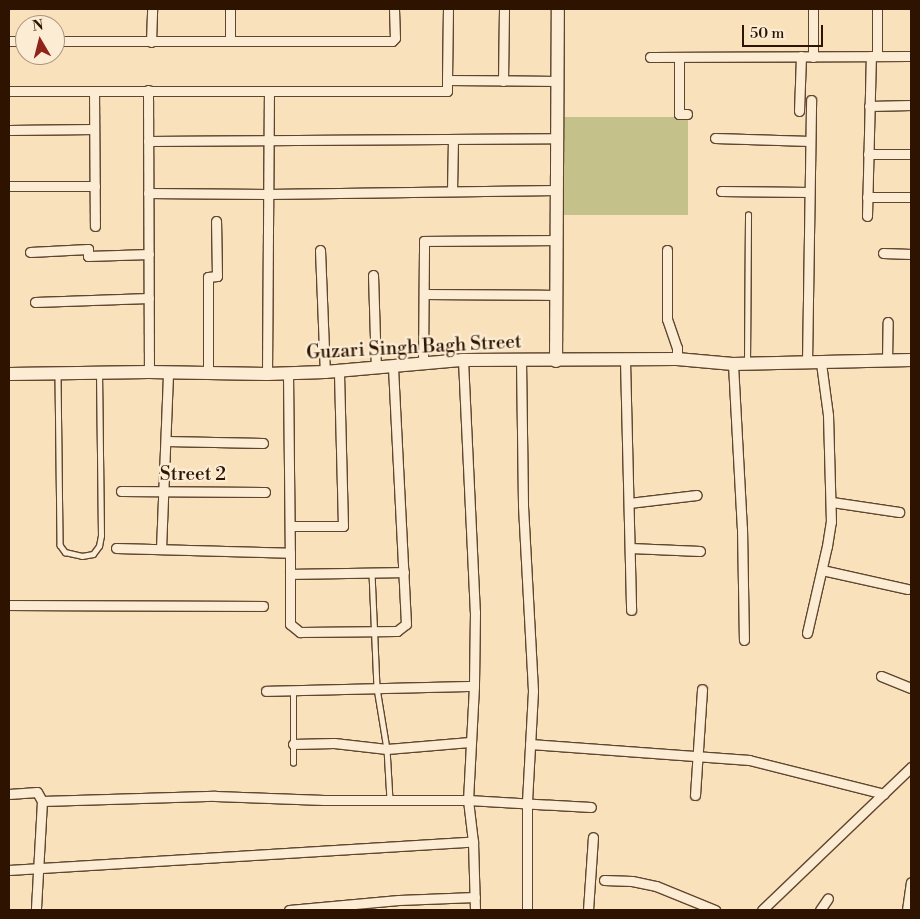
<!DOCTYPE html>
<style>
body{margin:0}
#map{position:relative;width:920px;height:919px;overflow:hidden;background:#f9e1bb;font-family:"Libre Bodoni",serif}
div>[style]{position:absolute}
[style*='--x']{left:calc(var(--x)*1px);top:calc(var(--y)*1px);width:calc(var(--w)*1px);rotate:calc(var(--a)*1deg)}
.green>*{inset:0;background:#c5c18b;transform-origin:0 0}
.roads{filter:drop-shadow(1px 0 #60462f) drop-shadow(-1px 0 #60462f) drop-shadow(0 1px #60462f) drop-shadow(0 -1px #60462f)}
.lane>*{height:4.5px;margin:-2.25px;padding:0 2.25px;transform-origin:2.25px;border-radius:2.25px;background:#fbecd3}
.street>*{height:9px;margin:-4.5px;padding:0 4.5px;transform-origin:4.5px;border-radius:4.5px;background:#fbecd3}
.secondary>*{height:12px;margin:-6px;padding:0 6px;transform-origin:6px;border-radius:6px;background:#fbecd3}
span{translate:-50% -50%;white-space:nowrap;text-align:center;line-height:1.15;-webkit-text-stroke:4.5px #fbecd3;paint-order:stroke}
.street-label{font-size:19px;color:#2d1300}
.frame{position:absolute;inset:0;border:10px solid #2d1300;pointer-events:none}
.north{position:absolute;left:15px;top:15px;width:50px;height:50px;box-sizing:border-box;background:#fbecd3;border:1px solid #a9957f;border-radius:50%;rotate:352deg;font-size:14px;font-weight:700;line-height:20px;text-align:center;color:#2d1300}
.north::after{content:'';display:block;margin:auto;width:18px;height:22px;background:#8f2418;clip-path:polygon(50% 0,100% 100%,50% 72%,0 100%)}
.scale{position:absolute;left:742px;top:25px;width:81px;height:22px;box-sizing:border-box;border:2px solid #2d1300;border-top:0;padding-left:6px;font-size:15px;line-height:18px;white-space:nowrap;color:#2d1300;-webkit-text-stroke:4px #fbecd3;paint-order:stroke}
</style>
<div id="map">
<div class="green">
<i style="left:557px;top:117px;width:131px;height:98px"></i>
</div>
<div class="roads">
<div class="lane">
<i style="--x:747;--y:362;--w:147;--a:-89.6"></i>
<i style="--x:58;--y:375;--w:170;--a:89.3"></i>
<i style="--x:60;--y:545;--w:9;--a:54"></i>
<i style="--x:65;--y:552;--w:17;--a:13"></i>
<i style="--x:82;--y:556;--w:11;--a:-10"></i>
<i style="--x:93;--y:554;--w:10;--a:-53"></i>
<i style="--x:99;--y:546;--w:10;--a:-79"></i>
<i style="--x:101;--y:536;--w:162;--a:-90.7"></i>
<i style="--x:372;--y:573;--w:115;--a:87.5"></i>
<i style="--x:377;--y:688;--w:62;--a:80.7"></i>
<i style="--x:387;--y:749;--w:50;--a:86.6"></i>
<i style="--x:293;--y:763;--w:73;--a:-90"></i>
</div>
<div class="street">
<i style="--x:813;--y:9;--w:48;--a:90"></i>
<i style="--x:877;--y:9;--w:47;--a:90"></i>
<i style="--x:9;--y:41;--w:16;--a:0"></i>
<i style="--x:55;--y:41;--w:337;--a:0"></i>
<i style="--x:392;--y:41;--w:4;--a:-45"></i>
<i style="--x:395;--y:38;--w:29;--a:-92"></i>
<i style="--x:230;--y:41;--w:32;--a:-90"></i>
<i style="--x:151;--y:42;--w:33;--a:-88"></i>
<i style="--x:650;--y:57;--w:261;--a:-0.2"></i>
<i style="--x:679;--y:57;--w:57;--a:90"></i>
<i style="--x:679;--y:114;--w:8;--a:0"></i>
<i style="--x:447;--y:80;--w:71;--a:-89.2"></i>
<i style="--x:503;--y:81;--w:72;--a:-89.2"></i>
<i style="--x:148;--y:90;--w:282;--a:89.8"></i>
<i style="--x:9;--y:91;--w:438;--a:0"></i>
<i style="--x:447;--y:91;--w:11;--a:-90"></i>
<i style="--x:447;--y:80;--w:110;--a:0.5"></i>
<i style="--x:94;--y:91;--w:135;--a:89.6"></i>
<i style="--x:869;--y:106;--w:42;--a:-1.4"></i>
<i style="--x:799;--y:111;--w:55;--a:-87.9"></i>
<i style="--x:9;--y:130;--w:85;--a:-0.7"></i>
<i style="--x:715;--y:138;--w:95;--a:1.8"></i>
<i style="--x:148;--y:141;--w:409;--a:-0.4"></i>
<i style="--x:868;--y:154;--w:43;--a:0"></i>
<i style="--x:9;--y:186;--w:86;--a:0"></i>
<i style="--x:452;--y:191;--w:52;--a:-88.9"></i>
<i style="--x:721;--y:191;--w:88;--a:0.7"></i>
<i style="--x:148;--y:193;--w:119;--a:0.5"></i>
<i style="--x:267;--y:194;--w:290;--a:-0.8"></i>
<i style="--x:867;--y:197;--w:44;--a:0"></i>
<i style="--x:867;--y:216;--w:160;--a:-88.6"></i>
<i style="--x:320;--y:250;--w:122;--a:87.7"></i>
<i style="--x:667;--y:250;--w:69;--a:90"></i>
<i style="--x:667;--y:319;--w:31;--a:71"></i>
<i style="--x:677;--y:348;--w:11;--a:90"></i>
<i style="--x:30;--y:252;--w:58;--a:-3"></i>
<i style="--x:88;--y:249;--w:7;--a:90"></i>
<i style="--x:88;--y:256;--w:61;--a:-1.9"></i>
<i style="--x:883;--y:253;--w:28;--a:2"></i>
<i style="--x:373;--y:275;--w:93;--a:88.2"></i>
<i style="--x:424;--y:294;--w:133;--a:0.4"></i>
<i style="--x:35;--y:302;--w:114;--a:-2"></i>
<i style="--x:463;--y:360;--w:252;--a:87.3"></i>
<i style="--x:475;--y:612;--w:74;--a:90.8"></i>
<i style="--x:474;--y:686;--w:114;--a:93"></i>
<i style="--x:468;--y:800;--w:42;--a:83.2"></i>
<i style="--x:473;--y:842;--w:68;--a:88.3"></i>
<i style="--x:521;--y:360;--w:146;--a:89.2"></i>
<i style="--x:523;--y:506;--w:185;--a:86.9"></i>
<i style="--x:533;--y:691;--w:112;--a:93.1"></i>
<i style="--x:527;--y:803;--w:107;--a:90"></i>
<i style="--x:625;--y:360;--w:250;--a:88.6"></i>
<i style="--x:887;--y:361;--w:39;--a:-89"></i>
<i style="--x:807;--y:363;--w:263;--a:-89.1"></i>
<i style="--x:423;--y:364;--w:123;--a:-89.5"></i>
<i style="--x:424;--y:241;--w:133;--a:-0.4"></i>
<i style="--x:733;--y:364;--w:164;--a:86.9"></i>
<i style="--x:742;--y:528;--w:112;--a:89"></i>
<i style="--x:288;--y:373;--w:180;--a:89.4"></i>
<i style="--x:208;--y:374;--w:97;--a:-90"></i>
<i style="--x:208;--y:277;--w:9;--a:-6"></i>
<i style="--x:217;--y:276;--w:55;--a:-91"></i>
<i style="--x:267;--y:374;--w:283;--a:-89.6"></i>
<i style="--x:166;--y:441;--w:97;--a:1.2"></i>
<i style="--x:121;--y:491;--w:144;--a:0.4"></i>
<i style="--x:832;--y:502;--w:68;--a:8.5"></i>
<i style="--x:629;--y:503;--w:68;--a:-6.7"></i>
<i style="--x:290;--y:526;--w:53;--a:0"></i>
<i style="--x:343;--y:526;--w:155;--a:-91.5"></i>
<i style="--x:116;--y:548;--w:174;--a:1.6"></i>
<i style="--x:290;--y:553;--w:71;--a:90"></i>
<i style="--x:290;--y:624;--w:13;--a:39"></i>
<i style="--x:300;--y:632;--w:97;--a:-0.6"></i>
<i style="--x:397;--y:631;--w:11;--a:-38"></i>
<i style="--x:406;--y:624;--w:258;--a:-92.9"></i>
<i style="--x:630;--y:548;--w:70;--a:2.5"></i>
<i style="--x:161;--y:549;--w:177;--a:-87.7"></i>
<i style="--x:822;--y:570;--w:88;--a:12.5"></i>
<i style="--x:290;--y:574;--w:114;--a:-1"></i>
<i style="--x:9;--y:605;--w:254;--a:0.2"></i>
<i style="--x:807;--y:633;--w:89;--a:-77.1"></i>
<i style="--x:827;--y:546;--w:24;--a:-81"></i>
<i style="--x:831;--y:522;--w:107;--a:-91.6"></i>
<i style="--x:828;--y:415;--w:52;--a:-97.7"></i>
<i style="--x:881;--y:676;--w:32;--a:22"></i>
<i style="--x:266;--y:691;--w:208;--a:-1.4"></i>
<i style="--x:293;--y:744;--w:41;--a:-1.4"></i>
<i style="--x:334;--y:743;--w:53;--a:6.5"></i>
<i style="--x:387;--y:749;--w:83;--a:-4.8"></i>
<i style="--x:530;--y:744;--w:220;--a:4.2"></i>
<i style="--x:749;--y:760;--w:139;--a:14.1"></i>
<i style="--x:9;--y:794;--w:28;--a:-4"></i>
<i style="--x:37;--y:792;--w:10;--a:61"></i>
<i style="--x:42;--y:801;--w:109;--a:93.2"></i>
<i style="--x:695;--y:795;--w:106;--a:-86.2"></i>
<i style="--x:42;--y:801;--w:173;--a:-1.7"></i>
<i style="--x:215;--y:796;--w:109;--a:2.1"></i>
<i style="--x:324;--y:800;--w:144;--a:0"></i>
<i style="--x:468;--y:800;--w:123;--a:3.3"></i>
<i style="--x:9;--y:870;--w:465;--a:-3.5"></i>
<i style="--x:604;--y:880;--w:28;--a:2"></i>
<i style="--x:632;--y:881;--w:25;--a:12"></i>
<i style="--x:656;--y:886;--w:64;--a:22.1"></i>
<i style="--x:289;--y:910;--w:110;--a:-5.2"></i>
<i style="--x:399;--y:900;--w:76;--a:-2.3"></i>
<i style="--x:588;--y:910;--w:73;--a:-86.1"></i>
<i style="--x:762;--y:910;--w:207;--a:-43.8"></i>
<i style="--x:820;--y:910;--w:14;--a:-56"></i>
<i style="--x:907;--y:910;--w:28;--a:-82"></i>
</div>
<div class="secondary">
<i style="--x:556;--y:361;--w:352;--a:-89.7"></i>
<i style="--x:9;--y:374;--w:140;--a:-0.8"></i>
<i style="--x:149;--y:372;--w:118;--a:1"></i>
<i style="--x:267;--y:374;--w:58;--a:-2"></i>
<i style="--x:325;--y:372;--w:139;--a:-5"></i>
<i style="--x:463;--y:360;--w:214;--a:-0.3"></i>
<i style="--x:677;--y:359;--w:56;--a:5.1"></i>
<i style="--x:733;--y:364;--w:178;--a:-1.3"></i>
</div>
</div>
<div class="street-label">
<span style="left:414px;top:348px;rotate:-3deg">Guzari Singh Bagh Street</span>
<span style="left:193px;top:475px">Street 2</span>
</div>
<div class="frame"></div>
<div class="north">N</div>
<div class="scale">50 m</div>
</div>
